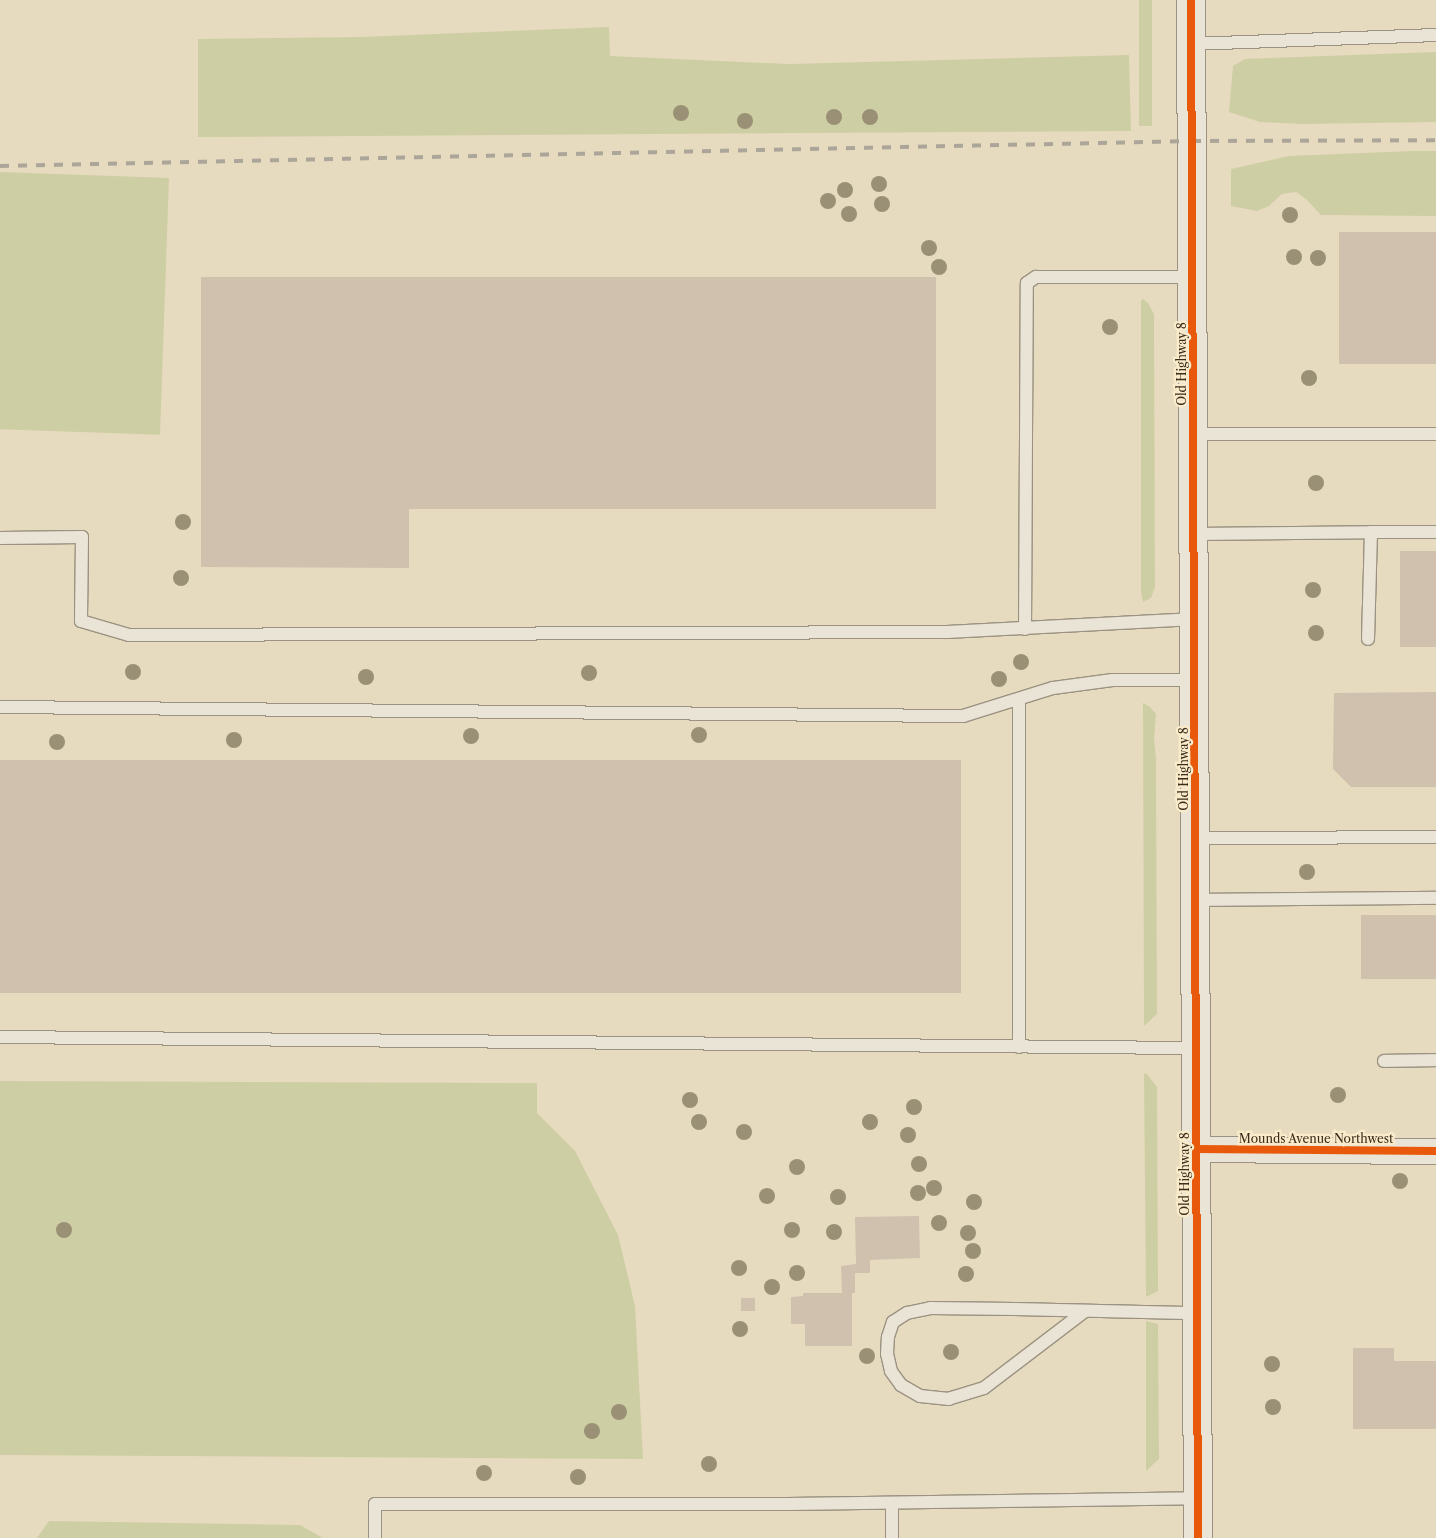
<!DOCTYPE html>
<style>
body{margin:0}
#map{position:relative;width:1436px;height:1538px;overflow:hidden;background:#e7dbbf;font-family:"Libre Caslon Text",serif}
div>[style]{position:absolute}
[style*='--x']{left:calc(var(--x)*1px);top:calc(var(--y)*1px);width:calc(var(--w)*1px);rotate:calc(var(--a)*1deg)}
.green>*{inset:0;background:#cecea4;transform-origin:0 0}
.building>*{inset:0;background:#d0c0ae;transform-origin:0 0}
.roads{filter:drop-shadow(1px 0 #9b9281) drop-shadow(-1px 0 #9b9281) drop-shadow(0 1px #9b9281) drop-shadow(0 -1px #9b9281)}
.lane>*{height:12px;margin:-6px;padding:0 6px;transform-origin:6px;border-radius:6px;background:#eae4d6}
.street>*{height:25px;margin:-12.5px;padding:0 12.5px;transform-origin:12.5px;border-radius:12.5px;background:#eae4d6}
.secondary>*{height:28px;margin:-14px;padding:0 14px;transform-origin:14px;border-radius:14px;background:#eae4d6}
.rail>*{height:4px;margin-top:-2px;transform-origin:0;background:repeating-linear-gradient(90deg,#aca599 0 9px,transparent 0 18px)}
.cycleway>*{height:8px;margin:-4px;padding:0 4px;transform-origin:4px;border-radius:4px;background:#e8590c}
.trees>*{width:16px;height:16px;margin:-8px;border-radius:50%;background:#9a9075}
span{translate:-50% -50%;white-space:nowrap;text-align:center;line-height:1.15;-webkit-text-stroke:4.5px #faeccb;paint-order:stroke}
.street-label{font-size:12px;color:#3b2c1c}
</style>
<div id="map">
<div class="green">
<i style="left:1139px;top:0;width:13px;height:126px"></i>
<i style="clip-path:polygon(609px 27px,610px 56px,789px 64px,1129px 55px,1131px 131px,198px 137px,198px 39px,361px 37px)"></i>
<i style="clip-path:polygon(1436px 52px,1436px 122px,1302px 124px,1260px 122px,1229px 112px,1233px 66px,1245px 59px)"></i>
<i style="clip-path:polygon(1412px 151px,1436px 151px,1436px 216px,1321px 215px,1306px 199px,1296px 192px,1282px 194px,1269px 206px,1257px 211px,1231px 206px,1231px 169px,1289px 156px)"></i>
<i style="left:169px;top:178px;width:257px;height:169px;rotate:92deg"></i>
<i style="clip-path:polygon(1143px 299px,1148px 303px,1154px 314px,1155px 587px,1151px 598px,1143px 602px,1141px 592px,1141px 301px)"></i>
<i style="clip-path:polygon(1143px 703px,1150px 707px,1156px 714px,1154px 738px,1156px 759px,1157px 1014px,1144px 1026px)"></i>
<i style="clip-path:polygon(1146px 1073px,1157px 1087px,1158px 1291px,1146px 1297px,1144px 1074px)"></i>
<i style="clip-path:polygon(0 1081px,537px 1083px,537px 1113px,575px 1151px,618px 1235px,635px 1306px,643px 1459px,0 1455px)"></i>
<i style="clip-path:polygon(1146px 1321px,1158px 1324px,1159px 1459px,1146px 1471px)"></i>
<i style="clip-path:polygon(49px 1521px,300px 1525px,323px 1538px,37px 1538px)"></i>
</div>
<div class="building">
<i style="left:1339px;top:232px;width:97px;height:132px"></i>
<i style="clip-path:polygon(201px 277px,936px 277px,936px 509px,409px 509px,409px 568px,201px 567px)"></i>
<i style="left:1400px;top:551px;width:36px;height:96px"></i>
<i style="clip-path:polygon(1436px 692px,1436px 787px,1351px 787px,1333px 769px,1334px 693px)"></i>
<i style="left:0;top:760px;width:961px;height:233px"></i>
<i style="left:1361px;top:915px;width:75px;height:64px"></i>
<i style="clip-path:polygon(919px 1216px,920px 1258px,870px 1260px,870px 1273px,855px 1273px,855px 1293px,852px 1293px,852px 1346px,805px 1346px,805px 1324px,791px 1324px,791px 1297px,803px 1296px,803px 1293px,842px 1293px,841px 1266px,856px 1264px,855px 1217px)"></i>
<i style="left:741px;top:1298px;width:14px;height:13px"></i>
<i style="clip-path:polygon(1353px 1348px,1394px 1348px,1394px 1361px,1436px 1361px,1436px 1429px,1353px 1429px)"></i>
</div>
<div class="roads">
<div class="lane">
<i style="--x:1191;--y:44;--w:245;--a:-2.1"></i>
<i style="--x:1193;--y:434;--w:243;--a:0"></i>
<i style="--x:1371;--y:532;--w:65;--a:0"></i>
<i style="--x:1194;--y:534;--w:177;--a:-0.6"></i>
<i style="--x:1371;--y:532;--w:107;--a:91.6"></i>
<i style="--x:0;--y:538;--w:82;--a:-0.7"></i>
<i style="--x:82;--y:537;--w:84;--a:90.7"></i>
<i style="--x:81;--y:621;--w:50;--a:16.3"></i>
<i style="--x:129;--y:635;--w:819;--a:-0.21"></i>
<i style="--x:948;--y:632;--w:246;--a:-3"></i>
<i style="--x:1025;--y:629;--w:346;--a:-89.7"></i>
<i style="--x:1027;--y:283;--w:11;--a:-34"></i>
<i style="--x:1036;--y:277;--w:156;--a:0"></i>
<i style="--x:1019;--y:699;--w:348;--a:90"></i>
<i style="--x:0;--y:707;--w:963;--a:0.54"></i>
<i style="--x:963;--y:716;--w:94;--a:-17.3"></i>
<i style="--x:1053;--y:688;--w:60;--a:-7.7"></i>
<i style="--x:1112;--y:680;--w:83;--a:0"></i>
<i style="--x:1196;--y:838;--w:240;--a:-0.2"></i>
<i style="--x:1196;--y:900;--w:240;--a:-0.5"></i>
<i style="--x:0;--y:1037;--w:1197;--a:0.53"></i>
<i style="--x:1384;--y:1061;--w:52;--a:-1.1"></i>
<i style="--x:1085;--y:1311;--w:127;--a:142.7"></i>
<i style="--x:984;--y:1388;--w:37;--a:163"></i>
<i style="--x:949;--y:1399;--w:29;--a:-174"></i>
<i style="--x:920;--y:1396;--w:22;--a:-150"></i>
<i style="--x:901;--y:1385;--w:17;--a:-126"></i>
<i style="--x:891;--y:1371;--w:17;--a:-103"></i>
<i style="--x:887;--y:1354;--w:17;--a:-87"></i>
<i style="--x:888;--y:1337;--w:16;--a:-72"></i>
<i style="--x:893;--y:1322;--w:17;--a:-33"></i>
<i style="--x:907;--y:1313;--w:24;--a:-12"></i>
<i style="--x:930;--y:1308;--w:85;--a:0.7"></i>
<i style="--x:1015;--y:1309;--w:182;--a:1.3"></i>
<i style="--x:892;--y:1503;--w:35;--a:90"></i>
<i style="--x:375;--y:1538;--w:34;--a:-90"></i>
<i style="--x:375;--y:1504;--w:413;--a:0"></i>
<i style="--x:788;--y:1504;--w:409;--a:-0.8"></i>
</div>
<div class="street">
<i style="--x:1197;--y:1149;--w:239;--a:0.5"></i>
</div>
<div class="secondary">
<i style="--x:1191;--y:0;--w:1538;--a:89.74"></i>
</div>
</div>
<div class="rail">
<i style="--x:0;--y:166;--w:1192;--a:-1.2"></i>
<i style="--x:1192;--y:141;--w:244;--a:-0.2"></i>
</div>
<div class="cycleway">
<i style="--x:1191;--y:0;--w:1538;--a:89.74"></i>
<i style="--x:1197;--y:1149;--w:239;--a:0.5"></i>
</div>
<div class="trees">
<i style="left:681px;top:113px"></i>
<i style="left:834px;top:117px"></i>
<i style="left:870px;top:117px"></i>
<i style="left:745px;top:121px"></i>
<i style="left:879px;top:184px"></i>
<i style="left:845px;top:190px"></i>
<i style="left:828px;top:201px"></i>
<i style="left:882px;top:204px"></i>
<i style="left:849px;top:214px"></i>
<i style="left:1290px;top:215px"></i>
<i style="left:929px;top:248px"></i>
<i style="left:1294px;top:257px"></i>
<i style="left:1318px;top:258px"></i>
<i style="left:939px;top:267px"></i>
<i style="left:1110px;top:327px"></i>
<i style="left:1309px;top:378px"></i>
<i style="left:1316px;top:483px"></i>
<i style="left:183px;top:522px"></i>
<i style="left:181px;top:578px"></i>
<i style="left:1313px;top:590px"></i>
<i style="left:1316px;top:633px"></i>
<i style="left:1021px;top:662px"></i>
<i style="left:133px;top:672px"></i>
<i style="left:589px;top:673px"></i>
<i style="left:366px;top:677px"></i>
<i style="left:999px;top:679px"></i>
<i style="left:699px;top:735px"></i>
<i style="left:471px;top:736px"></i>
<i style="left:234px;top:740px"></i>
<i style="left:57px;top:742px"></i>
<i style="left:1307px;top:872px"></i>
<i style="left:1338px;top:1095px"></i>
<i style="left:690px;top:1100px"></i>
<i style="left:914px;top:1107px"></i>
<i style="left:699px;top:1122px"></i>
<i style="left:870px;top:1122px"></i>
<i style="left:744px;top:1132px"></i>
<i style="left:908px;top:1135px"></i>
<i style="left:919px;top:1164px"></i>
<i style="left:797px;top:1167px"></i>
<i style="left:1400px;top:1181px"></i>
<i style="left:934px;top:1188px"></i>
<i style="left:918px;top:1193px"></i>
<i style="left:767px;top:1196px"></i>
<i style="left:838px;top:1197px"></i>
<i style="left:974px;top:1202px"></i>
<i style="left:939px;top:1223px"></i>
<i style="left:64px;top:1230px"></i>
<i style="left:792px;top:1230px"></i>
<i style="left:834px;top:1232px"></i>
<i style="left:968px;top:1233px"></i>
<i style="left:973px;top:1251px"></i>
<i style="left:739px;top:1268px"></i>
<i style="left:797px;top:1273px"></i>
<i style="left:966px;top:1274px"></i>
<i style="left:772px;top:1287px"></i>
<i style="left:740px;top:1329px"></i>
<i style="left:951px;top:1352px"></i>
<i style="left:867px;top:1356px"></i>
<i style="left:1272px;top:1364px"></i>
<i style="left:1273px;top:1407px"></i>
<i style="left:619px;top:1412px"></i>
<i style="left:592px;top:1431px"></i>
<i style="left:709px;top:1464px"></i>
<i style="left:484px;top:1473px"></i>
<i style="left:578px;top:1477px"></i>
</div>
<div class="street-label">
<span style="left:1182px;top:364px;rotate:-90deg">Old Highway 8</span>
<span style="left:1184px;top:769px;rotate:-90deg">Old Highway 8</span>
<span style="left:1316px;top:1139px">Mounds Avenue Northwest</span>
<span style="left:1185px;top:1174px;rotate:-90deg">Old Highway 8</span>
</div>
</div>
